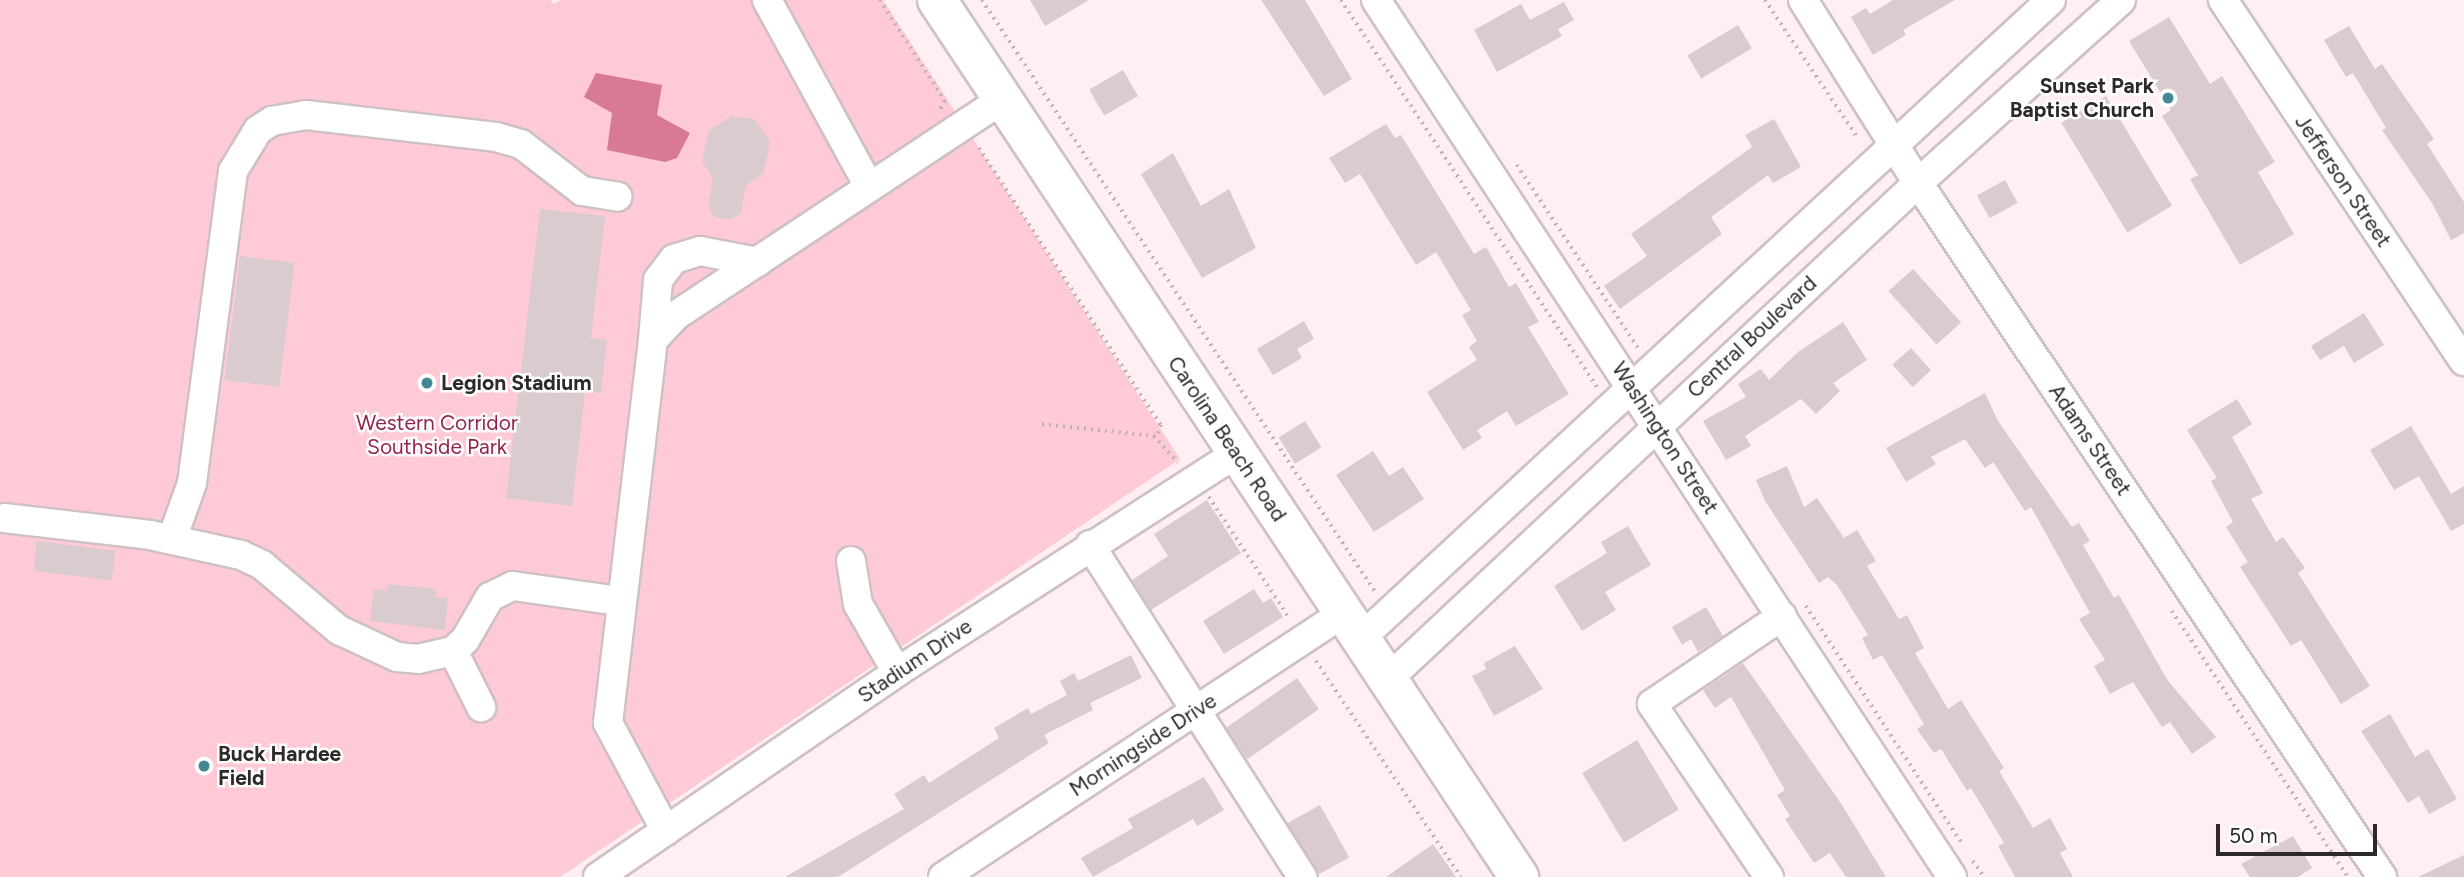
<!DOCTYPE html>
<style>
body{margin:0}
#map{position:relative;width:2464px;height:877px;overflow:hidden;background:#ffeff2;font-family:Figtree,sans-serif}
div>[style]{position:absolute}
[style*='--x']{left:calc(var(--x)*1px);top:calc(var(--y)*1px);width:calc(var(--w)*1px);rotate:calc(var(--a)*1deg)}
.green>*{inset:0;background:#fdcad6}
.water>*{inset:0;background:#d87a95}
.building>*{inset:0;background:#dacbce;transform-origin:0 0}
.path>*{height:3.5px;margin-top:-1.75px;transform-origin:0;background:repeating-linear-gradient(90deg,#bfb2b5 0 2px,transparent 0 7px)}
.roads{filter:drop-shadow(2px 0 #cfc0c4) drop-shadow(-2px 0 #cfc0c4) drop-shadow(0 2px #cfc0c4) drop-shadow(0 -2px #cfc0c4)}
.minor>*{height:28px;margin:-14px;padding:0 14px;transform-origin:14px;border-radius:14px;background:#fff}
.highway>*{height:38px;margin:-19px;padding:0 19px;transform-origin:19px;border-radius:19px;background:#fff}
.dots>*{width:19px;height:19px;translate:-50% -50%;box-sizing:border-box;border:4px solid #fff;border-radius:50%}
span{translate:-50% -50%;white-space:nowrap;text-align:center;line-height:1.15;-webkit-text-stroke:5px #fff;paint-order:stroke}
.poi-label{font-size:21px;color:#2d2829;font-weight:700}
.right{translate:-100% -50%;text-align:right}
.left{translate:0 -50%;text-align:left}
.street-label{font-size:21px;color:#2d2829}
.park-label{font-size:21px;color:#94244f}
.scale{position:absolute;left:2216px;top:824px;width:161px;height:32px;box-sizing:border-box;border:4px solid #2d2829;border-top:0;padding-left:9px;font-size:21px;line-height:24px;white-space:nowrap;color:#2d2829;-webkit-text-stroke:5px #fff;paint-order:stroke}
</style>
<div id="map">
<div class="green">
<i style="clip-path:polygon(0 0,551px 0,553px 4px,561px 0,883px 0,1180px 459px,560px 877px,0 877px)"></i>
</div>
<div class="water">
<i style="clip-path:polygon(596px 73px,662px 85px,657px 115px,690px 133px,677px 158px,665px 162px,607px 150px,612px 113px,584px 97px)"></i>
</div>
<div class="building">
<i style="clip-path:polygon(1030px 0,1089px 0,1045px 26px)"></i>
<i style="clip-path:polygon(1261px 0,1305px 0,1352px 79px,1324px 96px)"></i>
<i style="clip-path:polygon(1893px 0,1955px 0,1903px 30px,1906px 35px,1873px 55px,1851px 17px,1866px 8px,1870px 14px)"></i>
<i style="clip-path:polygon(1564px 2px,1574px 20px,1558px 29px,1562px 36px,1497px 72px,1474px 30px,1521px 4px,1530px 20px)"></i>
<i style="clip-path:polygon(2169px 17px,2210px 84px,2222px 76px,2275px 162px,2258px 172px,2294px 234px,2240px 265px,2190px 179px,2198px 175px,2162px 116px,2171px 110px,2129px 41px)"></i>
<i style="left:1738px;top:25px;width:27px;height:59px;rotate:59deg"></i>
<i style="clip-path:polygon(2349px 26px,2375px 69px,2382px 64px,2434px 139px,2427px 144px,2464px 202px,2464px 233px,2451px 240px,2432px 203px,2382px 130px,2386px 128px,2353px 73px,2346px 77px,2324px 40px)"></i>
<i style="left:1123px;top:70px;width:30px;height:39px;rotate:60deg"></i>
<i style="left:2106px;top:96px;width:128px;height:52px;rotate:59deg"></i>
<i style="clip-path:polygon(732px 116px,754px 119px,770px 141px,763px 174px,746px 185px,741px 213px,730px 220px,714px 217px,708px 206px,713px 179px,702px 161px,709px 130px)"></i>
<i style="clip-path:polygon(1774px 119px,1801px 167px,1773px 183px,1768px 175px,1711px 217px,1722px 234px,1620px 309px,1604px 286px,1647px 256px,1631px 234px,1752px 147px,1745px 135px)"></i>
<i style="clip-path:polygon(1386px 124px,1395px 138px,1401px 135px,1474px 254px,1486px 247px,1509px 287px,1516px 283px,1539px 322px,1528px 327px,1569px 394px,1516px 426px,1507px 411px,1477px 430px,1482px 438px,1463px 450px,1427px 392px,1477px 360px,1469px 347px,1477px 341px,1462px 315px,1471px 310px,1436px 252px,1416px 265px,1360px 174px,1345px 183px,1329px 158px)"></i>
<i style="clip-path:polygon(1173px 153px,1201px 206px,1229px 189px,1256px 248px,1202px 278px,1141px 174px)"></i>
<i style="left:2005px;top:180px;width:26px;height:32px;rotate:61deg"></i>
<i style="clip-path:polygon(540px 209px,605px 216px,591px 338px,607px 340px,601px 393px,585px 392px,572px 506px,506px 498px)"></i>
<i style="left:240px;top:256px;width:55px;height:125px;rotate:7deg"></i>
<i style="left:1913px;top:269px;width:72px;height:33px;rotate:48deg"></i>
<i style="clip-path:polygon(2364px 313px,2384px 345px,2354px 363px,2344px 346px,2320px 360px,2311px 346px)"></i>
<i style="clip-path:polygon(1304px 321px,1314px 339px,1297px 349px,1302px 358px,1273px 375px,1257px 349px)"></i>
<i style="clip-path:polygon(1843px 322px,1867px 360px,1833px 383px,1840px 391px,1816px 414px,1801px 399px,1745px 436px,1751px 446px,1726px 460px,1703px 421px,1746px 397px,1738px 384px,1761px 369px,1769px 380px,1798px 352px)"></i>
<i style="left:1911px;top:348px;width:30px;height:25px;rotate:48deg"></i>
<i style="clip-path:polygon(1985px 393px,1998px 421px,2072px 527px,2079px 523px,2090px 541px,2083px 545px,2114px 598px,2119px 595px,2168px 681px,2216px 737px,2192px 754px,2170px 722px,2162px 727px,2133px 682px,2110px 694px,2094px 666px,2105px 660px,2079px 619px,2090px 613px,2031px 507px,2025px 511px,1993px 462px,1985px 468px,1965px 439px,1931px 457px,1936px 464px,1906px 482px,1886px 448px)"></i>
<i style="clip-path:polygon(2237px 399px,2252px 424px,2232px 437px,2263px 493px,2251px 499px,2276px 542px,2283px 537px,2305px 568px,2298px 573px,2370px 686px,2341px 704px,2301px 640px,2291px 646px,2240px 567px,2248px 562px,2226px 527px,2233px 522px,2211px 481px,2217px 478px,2187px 430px)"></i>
<i style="left:1305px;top:421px;width:31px;height:31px;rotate:58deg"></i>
<i style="clip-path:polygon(2411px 426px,2451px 494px,2464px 486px,2464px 524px,2451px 531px,2419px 476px,2394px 490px,2370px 450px)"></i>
<i style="clip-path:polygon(1373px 451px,1389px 476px,1403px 467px,1424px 499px,1374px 532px,1336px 475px)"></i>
<i style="clip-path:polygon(1787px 466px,1804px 507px,1817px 498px,1844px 538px,1857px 530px,1876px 561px,1867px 566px,1899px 619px,1907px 615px,1924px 648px,1915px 653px,1948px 709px,1961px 700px,2004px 768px,1999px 771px,2033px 828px,2050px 818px,2067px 849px,2060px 853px,2073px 877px,2015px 877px,1998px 846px,2004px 843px,1971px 788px,1967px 791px,1941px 749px,1934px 753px,1917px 729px,1924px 724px,1882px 655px,1873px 660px,1862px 638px,1868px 635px,1837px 585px,1828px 577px,1819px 583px,1765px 501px,1756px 480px)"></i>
<i style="clip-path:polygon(1207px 500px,1241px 553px,1151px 610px,1132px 580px,1168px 556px,1154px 534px)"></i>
<i style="clip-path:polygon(1628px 526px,1651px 565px,1605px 592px,1616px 610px,1582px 631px,1554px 586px,1607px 553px,1601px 542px)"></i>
<i style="left:37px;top:541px;width:79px;height:30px;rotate:7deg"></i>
<i style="clip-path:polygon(388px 584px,436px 589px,435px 597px,448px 598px,445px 630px,370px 621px,374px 589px,387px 591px)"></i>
<i style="clip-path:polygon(1254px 589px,1263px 603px,1271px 598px,1283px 617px,1224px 654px,1203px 621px)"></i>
<i style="clip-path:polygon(1706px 607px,1723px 636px,1698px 652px,1691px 639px,1682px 645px,1672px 627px)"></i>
<i style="clip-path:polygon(1515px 646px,1543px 689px,1494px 716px,1472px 676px,1486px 669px,1484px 663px)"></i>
<i style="clip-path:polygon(1131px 655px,1142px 678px,1090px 703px,1093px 710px,1044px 735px,1049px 743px,838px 877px,785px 877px,904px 809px,894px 794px,924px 775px,929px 783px,999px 738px,994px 728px,1028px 708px,1031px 714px,1067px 695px,1060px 681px,1074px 673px,1078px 681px)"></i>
<i style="clip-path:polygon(1743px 663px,1842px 805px,1886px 877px,1846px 877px,1830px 853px,1814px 863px,1785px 819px,1790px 816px,1777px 795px,1785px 790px,1731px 697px,1715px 708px,1703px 690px)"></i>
<i style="left:1297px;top:678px;width:38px;height:87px;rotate:55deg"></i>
<i style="clip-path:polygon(2390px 714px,2415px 757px,2428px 749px,2457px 799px,2429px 814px,2419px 796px,2408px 803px,2361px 731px)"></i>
<i style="left:1637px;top:740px;width:81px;height:64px;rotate:59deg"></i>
<i style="clip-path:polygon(1204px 777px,1224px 810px,1197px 826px,1193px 819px,1093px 877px,1081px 858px,1133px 828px,1128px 819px)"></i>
<i style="left:1320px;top:805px;width:60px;height:38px;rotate:61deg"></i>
<i style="clip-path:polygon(2293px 836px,2312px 868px,2298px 877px,2250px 877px,2241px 864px)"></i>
<i style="clip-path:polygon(1433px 844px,1456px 877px,1386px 877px)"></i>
<i style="clip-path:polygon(2464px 855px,2464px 877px,2418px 877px)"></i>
</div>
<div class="path">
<i style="--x:880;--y:0;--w:120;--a:57.2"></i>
<i style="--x:945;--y:101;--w:10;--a:119"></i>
<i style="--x:982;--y:0;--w:712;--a:56.4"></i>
<i style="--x:1341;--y:0;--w:465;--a:56.5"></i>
<i style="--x:1765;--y:0;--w:166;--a:56"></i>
<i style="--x:979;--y:148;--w:331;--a:56.7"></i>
<i style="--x:1161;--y:425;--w:14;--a:107"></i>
<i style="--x:1517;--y:165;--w:219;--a:56.5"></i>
<i style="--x:1042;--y:424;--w:113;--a:6.1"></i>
<i style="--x:1154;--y:436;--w:36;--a:48"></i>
<i style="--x:1209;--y:497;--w:146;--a:56.4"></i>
<i style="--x:1806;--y:606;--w:286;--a:56.7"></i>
<i style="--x:2172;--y:611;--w:319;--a:56.5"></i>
<i style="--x:1316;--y:661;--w:260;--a:56.1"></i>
<i style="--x:1973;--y:861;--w:19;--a:55"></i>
</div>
<div class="roads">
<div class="minor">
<i style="--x:767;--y:0;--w:212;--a:61.3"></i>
<i style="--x:1376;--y:0;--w:1049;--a:56.7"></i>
<i style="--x:1803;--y:0;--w:216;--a:57.9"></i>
<i style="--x:1918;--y:183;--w:835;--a:56.23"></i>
<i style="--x:2223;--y:0;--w:434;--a:56.3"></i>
<i style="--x:653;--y:340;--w:60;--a:-85.2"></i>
<i style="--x:658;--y:280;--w:26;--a:-53"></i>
<i style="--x:674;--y:259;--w:27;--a:-17"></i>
<i style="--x:700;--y:251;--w:59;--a:10.7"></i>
<i style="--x:4;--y:518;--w:147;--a:6.6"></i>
<i style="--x:150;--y:535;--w:93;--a:12.4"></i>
<i style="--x:241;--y:555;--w:23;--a:25"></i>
<i style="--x:262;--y:565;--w:101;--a:40.2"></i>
<i style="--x:339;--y:630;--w:64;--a:25"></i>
<i style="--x:397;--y:657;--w:21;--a:5"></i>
<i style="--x:418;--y:659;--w:36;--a:-13"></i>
<i style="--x:453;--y:651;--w:16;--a:-43"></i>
<i style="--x:465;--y:640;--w:50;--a:-59.8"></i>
<i style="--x:490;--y:597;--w:25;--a:-26"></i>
<i style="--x:513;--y:586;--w:108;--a:8"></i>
<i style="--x:172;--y:539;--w:59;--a:-70.3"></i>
<i style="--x:192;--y:483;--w:315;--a:-82.5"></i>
<i style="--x:233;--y:171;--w:48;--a:-58.6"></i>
<i style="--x:258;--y:130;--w:17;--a:-33"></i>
<i style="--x:272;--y:121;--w:35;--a:-10"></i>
<i style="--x:306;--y:115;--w:191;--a:6.6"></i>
<i style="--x:496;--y:137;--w:26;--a:16"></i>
<i style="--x:521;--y:144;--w:77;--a:37.6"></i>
<i style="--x:582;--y:191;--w:36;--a:9"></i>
<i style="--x:1090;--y:545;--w:394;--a:57.4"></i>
<i style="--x:851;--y:561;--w:44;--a:80.8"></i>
<i style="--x:858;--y:604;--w:78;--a:60.2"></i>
<i style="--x:1360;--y:639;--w:941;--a:-42.76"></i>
<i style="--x:453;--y:651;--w:63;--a:63.4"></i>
<i style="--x:1387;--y:680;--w:727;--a:-43.11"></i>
<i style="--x:1918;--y:183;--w:273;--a:-42"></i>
<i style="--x:666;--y:831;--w:123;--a:-118.2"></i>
<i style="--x:608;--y:723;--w:386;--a:-83.3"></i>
<i style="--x:653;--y:340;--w:33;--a:-47"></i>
<i style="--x:675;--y:316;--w:391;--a:-33.5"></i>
<i style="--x:598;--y:877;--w:363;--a:-34.4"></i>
<i style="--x:897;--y:672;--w:404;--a:-32.8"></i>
<i style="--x:943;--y:877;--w:479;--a:-33.4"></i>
<i style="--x:1769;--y:877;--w:209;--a:-124.1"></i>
<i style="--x:1652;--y:704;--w:157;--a:-34.1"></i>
</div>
<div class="highway">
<i style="--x:937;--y:0;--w:1053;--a:56.43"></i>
</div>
</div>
<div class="dots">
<i style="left:2168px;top:98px;background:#448896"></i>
<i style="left:427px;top:383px;background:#448896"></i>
<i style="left:204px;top:766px;background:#448896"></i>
</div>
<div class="poi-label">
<span class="right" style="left:2154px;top:98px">Sunset Park<br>Baptist Church</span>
<span class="left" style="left:441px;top:383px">Legion Stadium</span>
<span class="left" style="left:218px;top:766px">Buck Hardee<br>Field</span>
</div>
<div class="street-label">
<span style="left:2343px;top:181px;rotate:56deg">Jefferson Street</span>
<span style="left:1752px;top:337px;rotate:-43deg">Central Boulevard</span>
<span style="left:1665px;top:438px;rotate:57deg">Washington Street</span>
<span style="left:1227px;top:439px;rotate:56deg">Carolina Beach Road</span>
<span style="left:2090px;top:440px;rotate:56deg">Adams Street</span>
<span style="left:915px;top:661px;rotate:-34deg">Stadium Drive</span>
<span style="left:1143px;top:745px;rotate:-33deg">Morningside Drive</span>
</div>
<div class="park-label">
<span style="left:437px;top:435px">Western Corridor<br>Southside Park</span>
</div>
<div class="scale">50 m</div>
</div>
